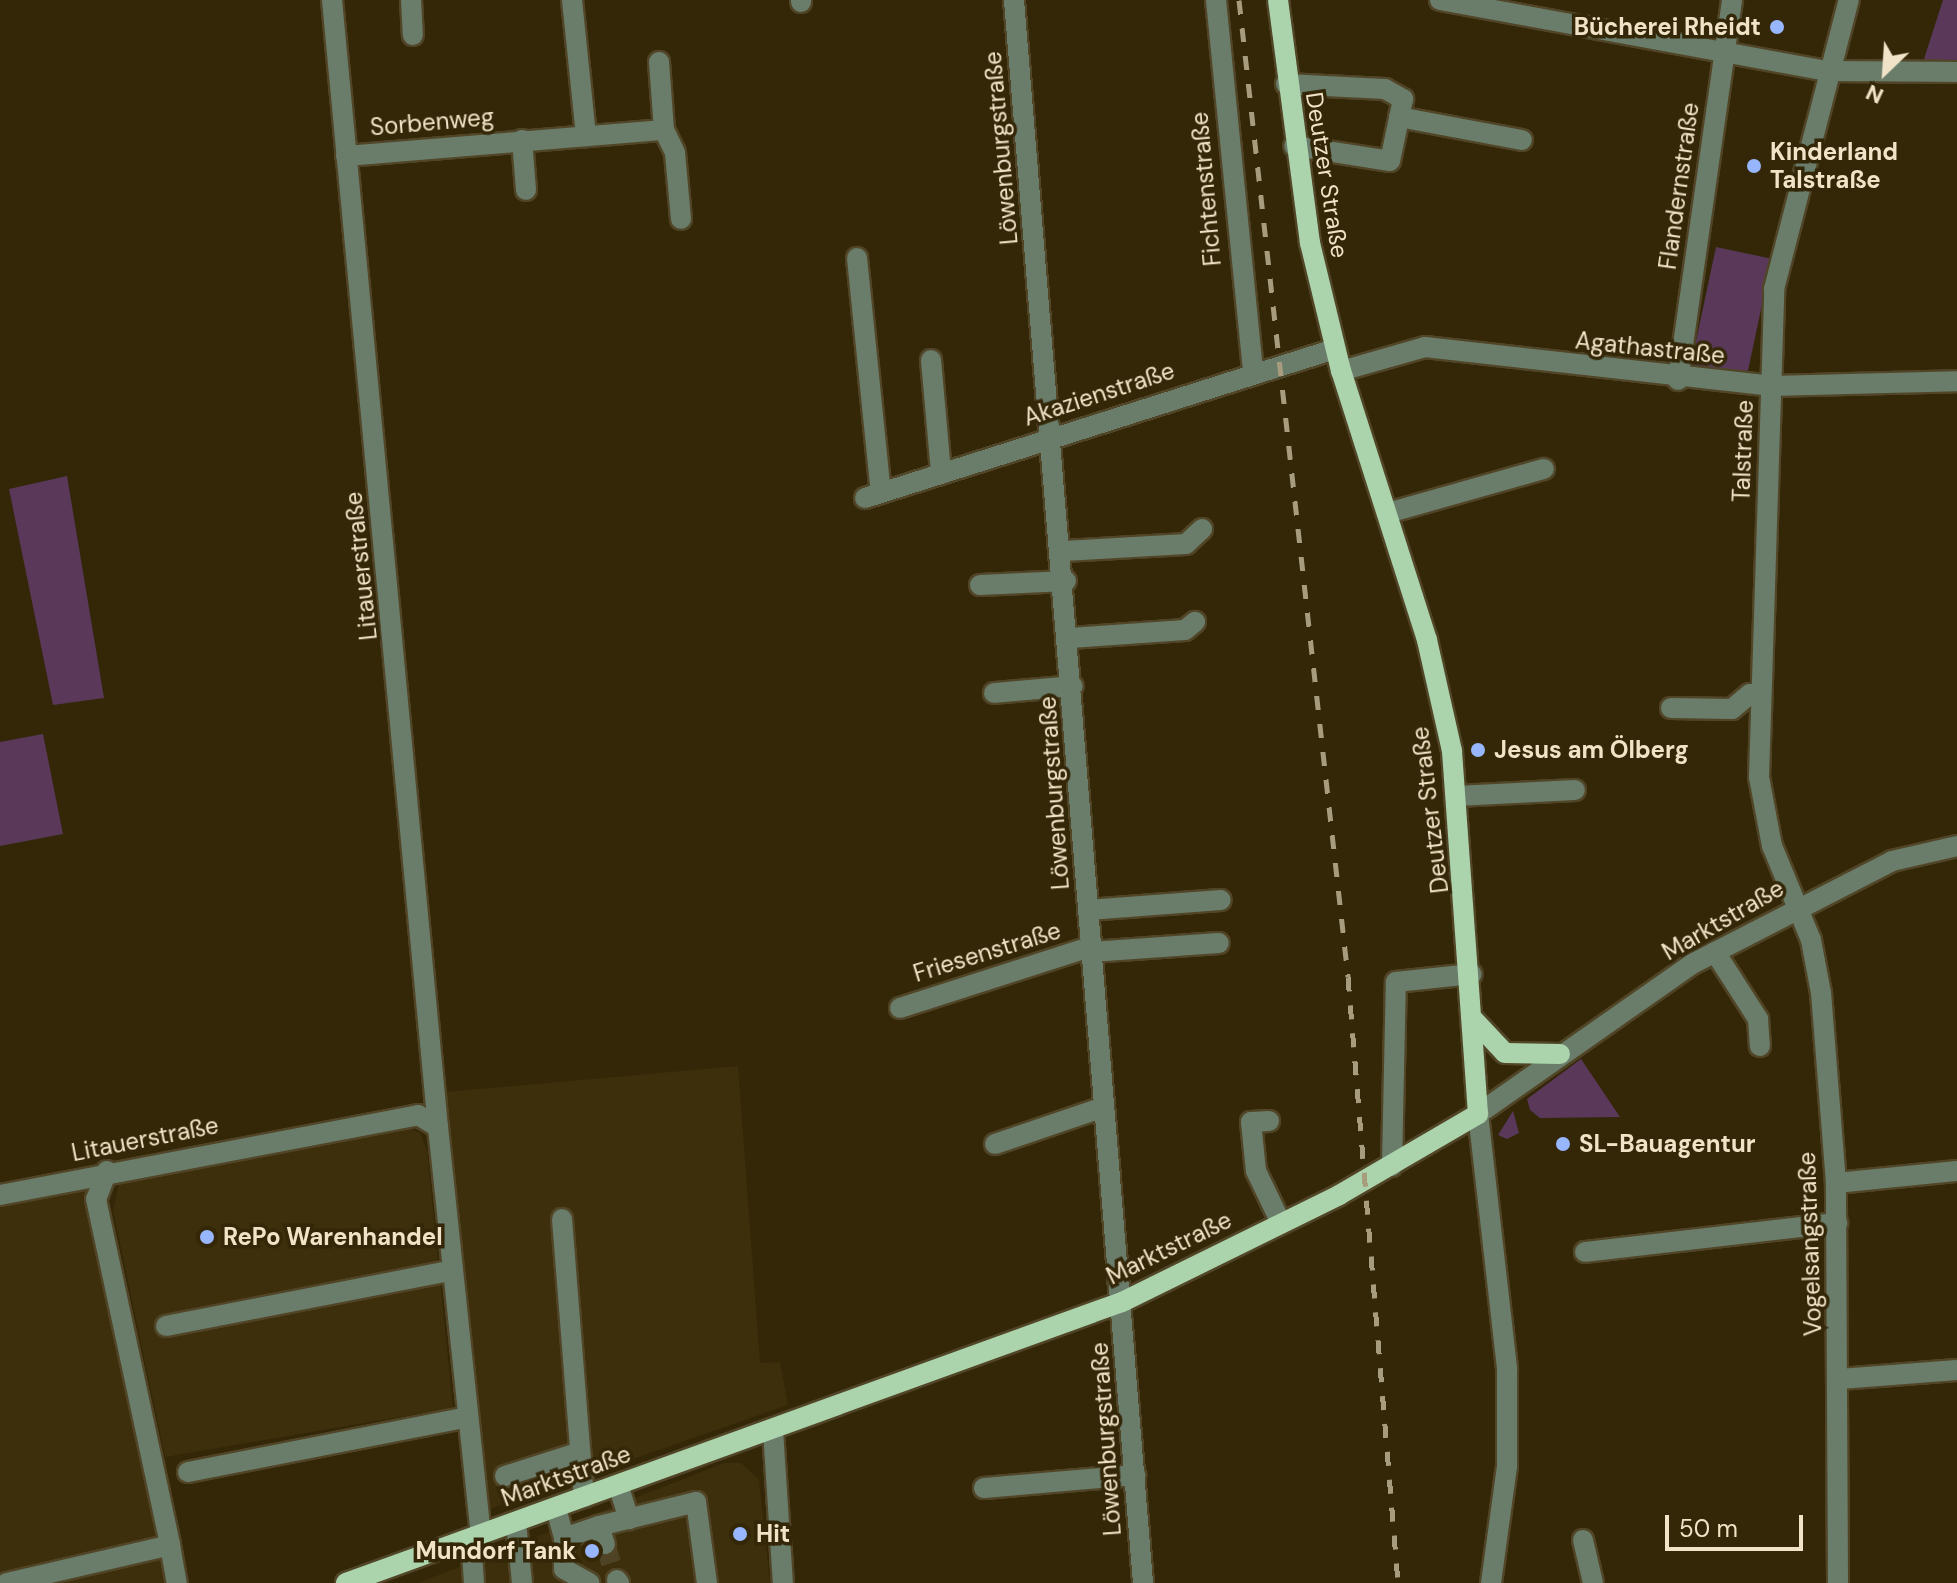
<!DOCTYPE html>
<meta charset="utf-8">
<style>
body{margin:0}
#map{position:relative;width:1957px;height:1583px;overflow:hidden;background:#332708;font-family:"DM Sans",sans-serif}
div>[style]{position:absolute}
[style*='--x']{left:calc(var(--x)*1px);top:calc(var(--y)*1px);width:calc(var(--w)*1px);rotate:calc(var(--a)*1deg)}
.built>*{inset:0;background:#3d2f0b}
.green>*{inset:0;background:#59385a;transform-origin:0 0}
.minor-tunnel>*{height:20px;margin-top:-10px;transform-origin:0;background:repeating-linear-gradient(90deg,#4f4325 0 20px,transparent 0 30px)}
.roads{filter:drop-shadow(2px 0 #514527) drop-shadow(-2px 0 #514527) drop-shadow(0 2px #514527) drop-shadow(0 -2px #514527)}
.minor>*{height:20px;margin:-10px;padding:0 10px;transform-origin:10px;border-radius:10px;background:#6a7d6b}
.major>*{height:20px;margin:-10px;padding:0 10px;transform-origin:10px;border-radius:10px;background:#abd4ad}
.rail>*{height:5px;margin-top:-2.5px;transform-origin:0;background:repeating-linear-gradient(90deg,#a89c7f 0 14px,transparent 0 28px)}
.dots>*{width:22px;height:22px;translate:-50% -50%;box-sizing:border-box;border:4px solid #332708;border-radius:50%}
span{translate:-50% -50%;white-space:nowrap;text-align:center;line-height:1.15;-webkit-text-stroke:7px #332708;paint-order:stroke}
.poi-label{font-size:24px;color:#f0e3c7;font-weight:700}
.right{translate:-100% -50%;text-align:right}
.left{translate:0 -50%;text-align:left}
.street-label{font-size:24px;color:#f0e3c7}
.north{position:absolute;left:1845px;top:32px;width:80px;height:80px;-webkit-text-stroke:6px #332708;paint-order:stroke;rotate:205deg;font-size:22px;font-weight:700;line-height:32px;text-align:center;color:#f0e3c7}
.north::after{content:'';display:block;margin:auto;width:28px;height:36px;background:#f0e3c7;clip-path:polygon(50% 0,100% 100%,50% 72%,0 100%)}
.scale{position:absolute;left:1665px;top:1515px;width:138px;height:36px;box-sizing:border-box;border:4px solid #f0e3c7;border-top:0;padding-left:10px;font-size:24px;line-height:28px;white-space:nowrap;color:#f0e3c7;-webkit-text-stroke:6px #332708;paint-order:stroke}
</style>
<div id="map">
<div class="built">
<i style="clip-path:polygon(738px 1066px,760px 1363px,780px 1362px,788px 1405px,484px 1511px,445px 1092px)"></i>
<i style="clip-path:polygon(404px 1126px,420px 1133px,427px 1150px,453px 1408px,165px 1457px,113px 1210px,119px 1183px,135px 1169px)"></i>
<i style="clip-path:polygon(100px 1181px,169px 1583px,0 1583px,0 1203px)"></i>
<i style="clip-path:polygon(724px 1463px,741px 1463px,759px 1480px,770px 1583px,418px 1583px)"></i>
</div>
<div class="green">
<i style="clip-path:polygon(1943px 0,1957px 0,1957px 60px,1923px 62px)"></i>
<i style="left:1716px;top:247px;width:57px;height:122px;rotate:12deg"></i>
<i style="clip-path:polygon(67px 476px,104px 698px,53px 705px,9px 489px)"></i>
<i style="clip-path:polygon(43px 734px,63px 834px,0 846px,0 742px)"></i>
<i style="clip-path:polygon(1581px 1059px,1620px 1117px,1540px 1118px,1530px 1110px,1527px 1099px)"></i>
<i style="clip-path:polygon(1513px 1111px,1519px 1133px,1507px 1139px,1498px 1135px)"></i>
</div>
<div class="minor-tunnel">
<i style="--x:605;--y:1544;--w:38;--a:72"></i>
</div>
<div class="roads">
<div class="minor">
<i style="--x:332;--y:0;--w:1132;--a:84.63"></i>
<i style="--x:411;--y:0;--w:35;--a:87"></i>
<i style="--x:572;--y:0;--w:137;--a:84.1"></i>
<i style="--x:801;--y:0;--w:2;--a:90"></i>
<i style="--x:1014;--y:0;--w:1588;--a:85.34"></i>
<i style="--x:1216;--y:0;--w:374;--a:84.3"></i>
<i style="--x:1440;--y:0;--w:392;--a:10.4"></i>
<i style="--x:1826;--y:71;--w:131;--a:0.4"></i>
<i style="--x:659;--y:62;--w:68;--a:85.8"></i>
<i style="--x:1286;--y:84;--w:99;--a:2.9"></i>
<i style="--x:1385;--y:89;--w:21;--a:29"></i>
<i style="--x:1403;--y:99;--w:63;--a:101.8"></i>
<i style="--x:1390;--y:161;--w:97;--a:-171.1"></i>
<i style="--x:1399;--y:117;--w:125;--a:10.6"></i>
<i style="--x:522;--y:140;--w:50;--a:85.4"></i>
<i style="--x:346;--y:156;--w:319;--a:-4.7"></i>
<i style="--x:664;--y:130;--w:25;--a:64"></i>
<i style="--x:675;--y:153;--w:66;--a:84.8"></i>
<i style="--x:857;--y:258;--w:236;--a:84.2"></i>
<i style="--x:931;--y:360;--w:113;--a:84.9"></i>
<i style="--x:1341;--y:371;--w:87;--a:-15.9"></i>
<i style="--x:1425;--y:347;--w:348;--a:6.4"></i>
<i style="--x:1771;--y:386;--w:186;--a:-1.5"></i>
<i style="--x:1678;--y:380;--w:384;--a:-81.9"></i>
<i style="--x:865;--y:498;--w:493;--a:-17.6"></i>
<i style="--x:1388;--y:513;--w:162;--a:-15.8"></i>
<i style="--x:1064;--y:551;--w:122;--a:-3.3"></i>
<i style="--x:1186;--y:544;--w:22;--a:-43"></i>
<i style="--x:980;--y:585;--w:86;--a:-2.7"></i>
<i style="--x:1070;--y:638;--w:115;--a:-4"></i>
<i style="--x:1185;--y:630;--w:13;--a:-39"></i>
<i style="--x:994;--y:693;--w:79;--a:-5.1"></i>
<i style="--x:1671;--y:708;--w:61;--a:0.9"></i>
<i style="--x:1732;--y:709;--w:23;--a:-40"></i>
<i style="--x:1750;--y:694;--w:11;--a:5"></i>
<i style="--x:1457;--y:796;--w:118;--a:-2.9"></i>
<i style="--x:1088;--y:910;--w:133;--a:-4.3"></i>
<i style="--x:1091;--y:952;--w:128;--a:-4"></i>
<i style="--x:1715;--y:952;--w:80;--a:57.3"></i>
<i style="--x:1758;--y:1019;--w:27;--a:86"></i>
<i style="--x:900;--y:1008;--w:200;--a:-17.8"></i>
<i style="--x:1269;--y:1121;--w:18;--a:177"></i>
<i style="--x:1251;--y:1122;--w:49;--a:84.2"></i>
<i style="--x:1256;--y:1171;--w:58;--a:64.3"></i>
<i style="--x:995;--y:1144;--w:112;--a:-18.8"></i>
<i style="--x:1392;--y:1166;--w:184;--a:-88.8"></i>
<i style="--x:1396;--y:982;--w:76;--a:-6"></i>
<i style="--x:107;--y:1171;--w:30;--a:111"></i>
<i style="--x:96;--y:1199;--w:354;--a:77.9"></i>
<i style="--x:1836;--y:1183;--w:122;--a:-5.7"></i>
<i style="--x:0;--y:1195;--w:426;--a:-10.8"></i>
<i style="--x:418;--y:1115;--w:23;--a:31"></i>
<i style="--x:438;--y:1127;--w:409;--a:84"></i>
<i style="--x:562;--y:1219;--w:279;--a:85.5"></i>
<i style="--x:1585;--y:1252;--w:254;--a:-6.6"></i>
<i style="--x:166;--y:1326;--w:292;--a:-11"></i>
<i style="--x:1840;--y:1379;--w:117;--a:-4.4"></i>
<i style="--x:773;--y:1430;--w:153;--a:86.3"></i>
<i style="--x:188;--y:1472;--w:285;--a:-11.1"></i>
<i style="--x:505;--y:1476;--w:79;--a:-17.7"></i>
<i style="--x:618;--y:1485;--w:36;--a:72"></i>
<i style="--x:984;--y:1488;--w:152;--a:-4.9"></i>
<i style="--x:556;--y:1508;--w:31;--a:75"></i>
<i style="--x:564;--y:1538;--w:37;--a:-19"></i>
<i style="--x:599;--y:1526;--w:19;--a:72"></i>
<i style="--x:516;--y:1522;--w:61;--a:84.4"></i>
<i style="--x:599;--y:1526;--w:100;--a:-13.9"></i>
<i style="--x:696;--y:1502;--w:82;--a:82.3"></i>
<i style="--x:471;--y:1538;--w:45;--a:86.2"></i>
<i style="--x:564;--y:1538;--w:31;--a:90"></i>
<i style="--x:564;--y:1569;--w:29;--a:29"></i>
<i style="--x:1583;--y:1540;--w:44;--a:76.9"></i>
<i style="--x:617;--y:1580;--w:4;--a:56"></i>
<i style="--x:7;--y:1583;--w:167;--a:-13.1"></i>
<i style="--x:170;--y:1545;--w:39;--a:80"></i>
<i style="--x:1491;--y:1583;--w:118;--a:-82.2"></i>
<i style="--x:1507;--y:1466;--w:98;--a:-90"></i>
<i style="--x:1507;--y:1368;--w:256;--a:-96.5"></i>
<i style="--x:1478;--y:1114;--w:261;--a:-35"></i>
<i style="--x:1692;--y:964;--w:225;--a:-27.2"></i>
<i style="--x:1892;--y:861;--w:67;--a:-13"></i>
<i style="--x:1838;--y:1583;--w:400;--a:-90.3"></i>
<i style="--x:1836;--y:1183;--w:191;--a:-94.5"></i>
<i style="--x:1821;--y:993;--w:54;--a:-100.7"></i>
<i style="--x:1811;--y:940;--w:102;--a:-112.5"></i>
<i style="--x:1772;--y:846;--w:70;--a:-100.7"></i>
<i style="--x:1759;--y:777;--w:488;--a:-88.2"></i>
<i style="--x:1774;--y:289;--w:299;--a:-75.5"></i>
</div>
<div class="major">
<i style="--x:1474;--y:1020;--w:45;--a:46.8"></i>
<i style="--x:1505;--y:1053;--w:55;--a:1"></i>
<i style="--x:346;--y:1583;--w:825;--a:-19.91"></i>
<i style="--x:1122;--y:1302;--w:242;--a:-26.2"></i>
<i style="--x:1339;--y:1195;--w:161;--a:-30.2"></i>
<i style="--x:1478;--y:1114;--w:364;--a:-94.1"></i>
<i style="--x:1452;--y:751;--w:114;--a:-102.7"></i>
<i style="--x:1427;--y:640;--w:282;--a:-107.7"></i>
<i style="--x:1341;--y:371;--w:132;--a:-103.6"></i>
<i style="--x:1310;--y:243;--w:245;--a:-97.5"></i>
</div>
</div>
<div class="rail">
<i style="--x:1239;--y:0;--w:983;--a:83.63"></i>
<i style="--x:1348;--y:977;--w:608;--a:85.28"></i>
</div>
<div class="dots">
<i style="left:1777px;top:27px;background:#98b6fd"></i>
<i style="left:1754px;top:166px;background:#98b6fd"></i>
<i style="left:1478px;top:750px;background:#98b6fd"></i>
<i style="left:1563px;top:1144px;background:#98b6fd"></i>
<i style="left:207px;top:1237px;background:#98b6fd"></i>
<i style="left:740px;top:1534px;background:#98b6fd"></i>
<i style="left:592px;top:1551px;background:#98b6fd"></i>
</div>
<div class="poi-label">
<span class="right" style="left:1761px;top:27px">Bücherei Rheidt</span>
<span class="left" style="left:1770px;top:166px">Kinderland<br>Talstraße</span>
<span class="left" style="left:1494px;top:750px">Jesus am Ölberg</span>
<span class="left" style="left:1579px;top:1144px">SL-Bauagentur</span>
<span class="left" style="left:223px;top:1237px">RePo Warenhandel</span>
<span class="left" style="left:756px;top:1534px">Hit</span>
<span class="right" style="left:576px;top:1551px">Mundorf Tank</span>
</div>
<div class="street-label">
<span style="left:432px;top:122px;rotate:-5deg">Sorbenweg</span>
<span style="left:1001px;top:148px;rotate:-95deg">Löwenburgstraße</span>
<span style="left:1327px;top:175px;rotate:81deg">Deutzer Straße</span>
<span style="left:1679px;top:186px;rotate:-82deg">Flandernstraße</span>
<span style="left:1206px;top:189px;rotate:-95deg">Fichtenstraße</span>
<span style="left:1650px;top:348px;rotate:6deg">Agathastraße</span>
<span style="left:1099px;top:394px;rotate:-18deg">Akazienstraße</span>
<span style="left:1743px;top:451px;rotate:-88deg">Talstraße</span>
<span style="left:361px;top:566px;rotate:-96deg">Litauerstraße</span>
<span style="left:1054px;top:793px;rotate:-94deg">Löwenburgstraße</span>
<span style="left:1430px;top:810px;rotate:-97deg">Deutzer Straße</span>
<span style="left:1723px;top:920px;rotate:-30deg">Marktstraße</span>
<span style="left:987px;top:952px;rotate:-17deg">Friesenstraße</span>
<span style="left:145px;top:1139px;rotate:-11deg">Litauerstraße</span>
<span style="left:1810px;top:1244px;rotate:-92deg">Vogelsangstraße</span>
<span style="left:1169px;top:1248px;rotate:-26deg">Marktstraße</span>
<span style="left:1106px;top:1439px;rotate:-94deg">Löwenburgstraße</span>
<span style="left:566px;top:1476px;rotate:-20deg">Marktstraße</span>
</div>
<div class="north">N</div>
<div class="scale">50 m</div>
</div>
